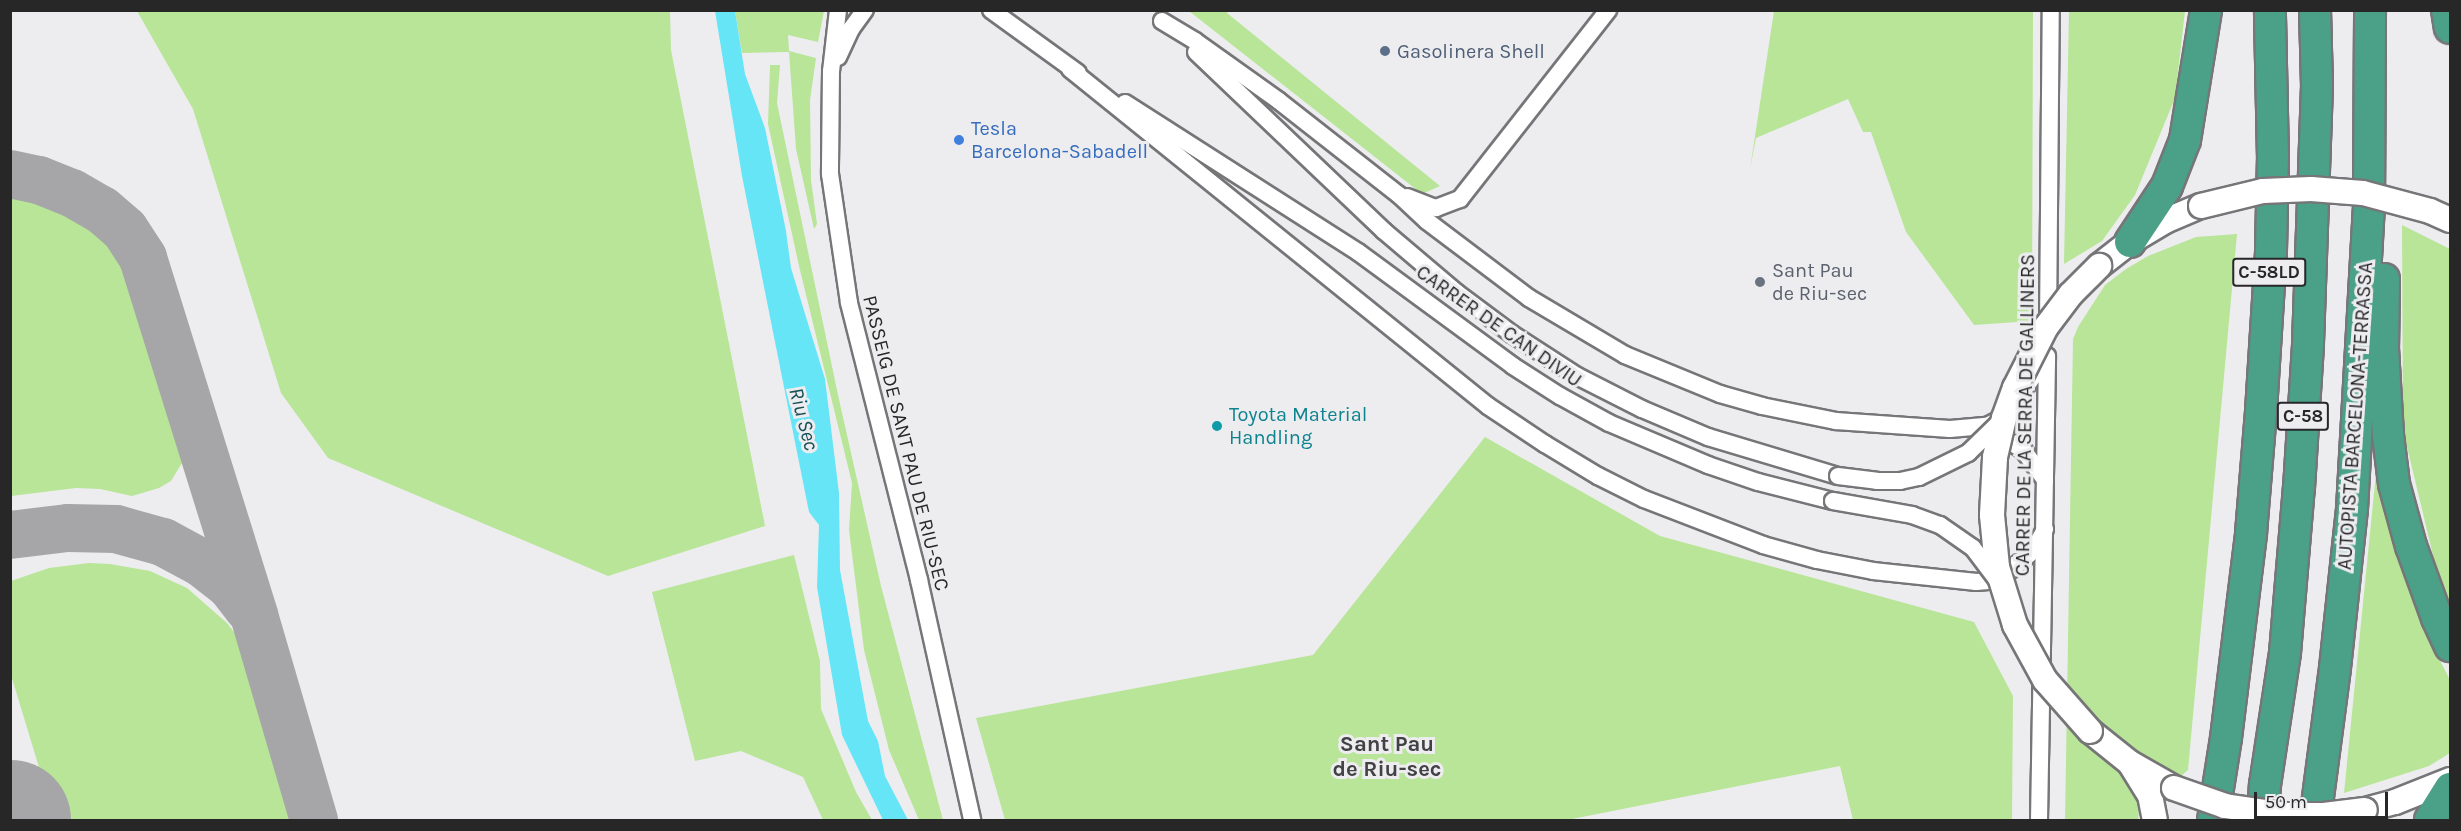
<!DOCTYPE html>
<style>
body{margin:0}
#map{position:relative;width:2461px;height:831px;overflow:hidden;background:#ededf0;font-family:Karla,sans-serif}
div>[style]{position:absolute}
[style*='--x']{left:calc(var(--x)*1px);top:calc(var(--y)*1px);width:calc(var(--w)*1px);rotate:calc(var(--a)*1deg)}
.green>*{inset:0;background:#b8e598}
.water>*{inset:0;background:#66e5f7}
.taxiway>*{height:48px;margin:-24px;padding:0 24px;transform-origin:24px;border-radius:24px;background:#a6a6a8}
.runway>*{height:120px;margin:-60px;padding:0 60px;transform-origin:60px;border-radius:60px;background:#a6a6a8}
.roads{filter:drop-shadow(2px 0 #767578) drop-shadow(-2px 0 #767578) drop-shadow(0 2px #767578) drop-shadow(0 -2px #767578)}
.street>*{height:16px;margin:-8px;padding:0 8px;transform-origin:8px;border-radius:8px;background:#fff}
.secondary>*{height:24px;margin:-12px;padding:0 12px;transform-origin:12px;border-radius:12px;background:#fff}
.highway>*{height:30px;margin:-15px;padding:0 15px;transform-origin:15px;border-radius:15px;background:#4ba187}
.bridges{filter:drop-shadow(2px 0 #767578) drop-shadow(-2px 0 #767578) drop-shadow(0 2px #767578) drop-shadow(0 -2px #767578)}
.street-bridge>*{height:16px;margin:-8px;padding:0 8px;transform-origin:8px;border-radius:8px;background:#fff}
.secondary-bridge>*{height:24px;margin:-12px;padding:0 12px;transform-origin:12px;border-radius:12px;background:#fff}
.dots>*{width:16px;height:16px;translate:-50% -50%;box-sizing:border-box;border:3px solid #ededf0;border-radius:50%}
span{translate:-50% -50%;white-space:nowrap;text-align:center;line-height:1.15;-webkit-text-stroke:6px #ededf0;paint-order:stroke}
.shield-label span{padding:2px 4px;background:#ededf0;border:2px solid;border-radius:4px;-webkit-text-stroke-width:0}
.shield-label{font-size:18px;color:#272728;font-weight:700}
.service-label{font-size:20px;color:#4e5e75}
.left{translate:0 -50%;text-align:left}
.shop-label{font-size:20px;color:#366cbe}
.worship-label{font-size:20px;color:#5b616d}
.street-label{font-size:20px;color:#272728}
.culture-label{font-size:20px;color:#0d838f}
.water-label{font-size:21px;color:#185057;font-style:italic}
.quarter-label{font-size:22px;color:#424144;font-weight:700}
.frame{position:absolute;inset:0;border:12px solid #272728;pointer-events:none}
.scale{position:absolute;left:2254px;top:792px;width:134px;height:27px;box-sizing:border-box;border:3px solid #272728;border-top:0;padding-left:8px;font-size:18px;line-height:21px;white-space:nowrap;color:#272728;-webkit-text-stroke:4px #ededf0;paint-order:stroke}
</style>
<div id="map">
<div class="green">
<i style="clip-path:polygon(137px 11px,670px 11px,671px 50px,765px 526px,608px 576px,328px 458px,281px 393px,193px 109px)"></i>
<i style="clip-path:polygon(735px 11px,824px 11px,818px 42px,788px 35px,789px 51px,816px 58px,810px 100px,811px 180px,817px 224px,814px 229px,796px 149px,789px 52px,742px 53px)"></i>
<i style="clip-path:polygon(1189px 11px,1228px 11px,1227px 13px,1440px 186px,1422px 194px)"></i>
<i style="clip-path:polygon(1774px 11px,2033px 11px,2032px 321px,1974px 325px,1906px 232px,1871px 132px,1863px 132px,1848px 99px,1756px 138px,1750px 169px)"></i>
<i style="clip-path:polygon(2069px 11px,2185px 11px,2175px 98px,2135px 195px,2102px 241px,2064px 264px)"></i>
<i style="clip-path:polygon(770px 65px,780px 65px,777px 103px,838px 395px,881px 586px,943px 820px,919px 820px,889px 750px,864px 650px,849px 530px,852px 483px,799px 266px,768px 124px)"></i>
<i style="clip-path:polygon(10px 191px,44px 199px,89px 222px,115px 246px,137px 284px,188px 453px,171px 481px,159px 488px,132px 496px,100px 489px,76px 488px,11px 496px)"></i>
<i style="clip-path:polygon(2402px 225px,2450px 249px,2450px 603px,2437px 572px,2403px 430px)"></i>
<i style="clip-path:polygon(2237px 234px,2188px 770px,2139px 812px,2138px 820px,2065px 820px,2073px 339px,2078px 327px,2105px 285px,2126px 269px,2148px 256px,2196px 237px)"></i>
<i style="clip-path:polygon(1485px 437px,1660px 536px,1974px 622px,2013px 696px,2012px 820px,1853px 820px,1840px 766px,1567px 820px,1005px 820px,976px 718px,1313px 655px)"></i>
<i style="clip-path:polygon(2377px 463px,2427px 635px,2450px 680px,2450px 753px,2429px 766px,2344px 793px)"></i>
<i style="clip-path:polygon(794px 555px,820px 661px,821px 709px,856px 792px,872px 820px,823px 820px,803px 777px,741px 751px,695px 761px,652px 592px)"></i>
<i style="clip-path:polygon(89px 563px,110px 564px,150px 571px,187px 588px,227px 623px,241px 641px,254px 669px,298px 820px,55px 820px,11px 675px,11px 581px,49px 568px)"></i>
</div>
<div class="water">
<i style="clip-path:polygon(715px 11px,735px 11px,745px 74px,765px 128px,786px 231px,791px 268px,825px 379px,839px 493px,840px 570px,868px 721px,878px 741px,885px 776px,908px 820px,883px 820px,842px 735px,817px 587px,819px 525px,809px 512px,773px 332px,742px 176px)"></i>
</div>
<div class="taxiway">
<i style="--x:10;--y:174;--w:30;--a:12"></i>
<i style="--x:39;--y:180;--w:35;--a:22"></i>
<i style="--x:72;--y:193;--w:34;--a:30"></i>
<i style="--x:102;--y:210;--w:30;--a:41"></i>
<i style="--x:125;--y:230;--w:33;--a:57"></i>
<i style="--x:143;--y:258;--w:374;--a:72.7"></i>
<i style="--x:254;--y:615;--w:214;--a:73.7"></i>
<i style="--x:10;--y:535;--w:58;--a:-6.9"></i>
<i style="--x:68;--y:528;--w:48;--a:1.2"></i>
<i style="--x:116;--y:529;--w:49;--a:15.5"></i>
<i style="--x:163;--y:542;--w:44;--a:28.3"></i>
<i style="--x:202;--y:563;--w:37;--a:38"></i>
<i style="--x:231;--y:586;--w:29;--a:52"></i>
</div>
<div class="runway">
<i style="--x:10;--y:820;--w:1;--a:0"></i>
</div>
<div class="roads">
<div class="street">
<i style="--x:838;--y:10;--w:61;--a:96.5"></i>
<i style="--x:831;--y:71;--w:103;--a:90.6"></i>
<i style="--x:830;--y:174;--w:130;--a:81.6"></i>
<i style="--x:849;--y:303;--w:286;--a:75.8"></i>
<i style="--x:919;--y:580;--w:246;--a:77.5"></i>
<i style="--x:991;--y:10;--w:107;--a:35.9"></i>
<i style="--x:1162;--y:21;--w:39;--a:31"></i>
<i style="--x:1195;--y:41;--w:103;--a:35.5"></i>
<i style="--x:1279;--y:101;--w:152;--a:38.1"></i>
<i style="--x:1399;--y:195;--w:38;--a:43"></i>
<i style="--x:1427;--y:221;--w:128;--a:37"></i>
<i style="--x:1529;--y:298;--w:112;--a:30.7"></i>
<i style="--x:1625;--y:355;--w:103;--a:22.3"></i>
<i style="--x:1720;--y:394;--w:44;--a:15.9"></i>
<i style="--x:1762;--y:406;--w:76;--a:11.5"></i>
<i style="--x:1836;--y:421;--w:114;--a:4"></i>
<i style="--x:1950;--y:429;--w:37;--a:-5"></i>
<i style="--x:1987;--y:426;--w:17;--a:-28"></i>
<i style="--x:1196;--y:52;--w:260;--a:43.6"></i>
<i style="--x:1384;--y:231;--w:96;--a:40.3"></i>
<i style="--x:1457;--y:293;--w:69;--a:36.7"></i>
<i style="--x:1512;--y:334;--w:77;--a:32.9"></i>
<i style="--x:1577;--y:376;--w:73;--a:26.9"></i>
<i style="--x:1642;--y:409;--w:72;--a:23"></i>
<i style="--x:1708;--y:437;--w:136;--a:16.7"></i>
<i style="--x:838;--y:57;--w:31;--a:-65"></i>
<i style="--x:851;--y:29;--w:24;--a:-54"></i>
<i style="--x:1070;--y:69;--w:537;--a:38.88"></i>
<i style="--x:1488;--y:406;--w:69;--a:33.7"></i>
<i style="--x:1545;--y:444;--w:62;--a:31.1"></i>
<i style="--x:1598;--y:476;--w:51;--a:26.6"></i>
<i style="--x:1644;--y:499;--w:128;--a:21.1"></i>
<i style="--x:1763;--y:545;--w:56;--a:15.5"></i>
<i style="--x:1817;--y:560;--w:57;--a:11.1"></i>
<i style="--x:1873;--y:571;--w:104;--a:6.1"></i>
<i style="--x:1976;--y:582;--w:16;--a:-4"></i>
<i style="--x:1992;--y:581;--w:23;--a:-31"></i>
<i style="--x:2012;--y:569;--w:28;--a:-41"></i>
<i style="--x:2033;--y:551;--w:25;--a:-61"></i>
<i style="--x:1125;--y:103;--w:277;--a:32.6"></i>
<i style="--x:1358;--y:252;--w:192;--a:36.3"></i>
<i style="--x:1513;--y:366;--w:56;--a:32.6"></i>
<i style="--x:1560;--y:396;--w:56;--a:28.9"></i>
<i style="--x:1609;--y:423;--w:108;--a:23"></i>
<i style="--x:1708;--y:465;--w:53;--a:18.8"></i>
<i style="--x:1758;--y:482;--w:77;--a:14.2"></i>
<i style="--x:1407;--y:197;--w:31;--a:21"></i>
<i style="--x:1436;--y:208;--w:26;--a:-21"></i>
<i style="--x:1460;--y:199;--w:240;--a:-51.9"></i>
<i style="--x:2048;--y:325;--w:315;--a:-89.5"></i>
<i style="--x:2025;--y:388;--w:38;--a:-55"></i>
<i style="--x:1993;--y:430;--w:37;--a:34"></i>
<i style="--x:2024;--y:451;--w:36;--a:54"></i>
<i style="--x:2039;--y:820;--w:464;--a:-89"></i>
</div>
<div class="secondary">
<i style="--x:2099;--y:266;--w:39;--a:-38"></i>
<i style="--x:2130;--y:242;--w:41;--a:-31"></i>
<i style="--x:2165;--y:221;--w:39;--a:-23"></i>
<i style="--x:2090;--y:731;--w:51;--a:38.7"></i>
<i style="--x:2130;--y:763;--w:51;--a:29.6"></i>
<i style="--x:2131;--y:765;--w:36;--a:58"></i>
<i style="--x:2150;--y:795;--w:25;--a:79"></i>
<i style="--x:2365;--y:810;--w:31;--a:-15"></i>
<i style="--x:2395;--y:802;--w:59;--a:-21.8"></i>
</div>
<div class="highway">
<i style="--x:2447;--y:10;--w:18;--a:81"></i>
<i style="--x:2130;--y:242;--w:67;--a:-56.5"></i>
<i style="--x:2167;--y:186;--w:49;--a:-68.6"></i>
<i style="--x:2185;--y:140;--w:132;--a:-80.8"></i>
<i style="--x:2384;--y:279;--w:69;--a:90.8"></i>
<i style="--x:2383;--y:348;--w:87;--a:86.7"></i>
<i style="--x:2388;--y:435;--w:49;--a:83"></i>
<i style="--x:2394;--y:484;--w:64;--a:74.7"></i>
<i style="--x:2411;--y:546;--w:77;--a:70.1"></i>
<i style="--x:2437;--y:618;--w:31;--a:65"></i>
<i style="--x:2213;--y:820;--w:83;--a:-81"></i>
<i style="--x:2226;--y:738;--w:207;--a:-83"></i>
<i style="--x:2251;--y:533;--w:122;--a:-85.3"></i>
<i style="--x:2261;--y:411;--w:160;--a:-86.4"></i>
<i style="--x:2271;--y:251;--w:92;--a:-88.8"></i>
<i style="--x:2273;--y:159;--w:149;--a:-91.2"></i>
<i style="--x:2263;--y:820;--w:35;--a:-87"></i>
<i style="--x:2265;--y:785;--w:134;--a:-81.4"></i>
<i style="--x:2285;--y:653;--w:166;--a:-85.2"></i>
<i style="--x:2299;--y:488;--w:145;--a:-86.4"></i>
<i style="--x:2308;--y:343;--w:257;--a:-88"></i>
<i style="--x:2317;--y:86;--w:76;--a:-91.5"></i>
<i style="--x:2315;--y:820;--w:153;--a:-82.5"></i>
<i style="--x:2335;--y:668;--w:160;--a:-83.9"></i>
<i style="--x:2352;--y:509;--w:300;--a:-86.8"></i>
<i style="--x:2369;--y:209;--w:199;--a:-89.7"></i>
<i style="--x:2430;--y:820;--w:38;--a:-58"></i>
</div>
</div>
<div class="bridges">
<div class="street-bridge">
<i style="--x:1838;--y:476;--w:39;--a:7"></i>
<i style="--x:1877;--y:481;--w:23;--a:0"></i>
<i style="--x:1900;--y:481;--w:19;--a:-12"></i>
<i style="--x:1919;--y:477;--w:55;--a:-26.1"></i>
<i style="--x:1968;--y:453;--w:49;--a:-44.2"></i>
<i style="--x:1833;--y:501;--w:80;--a:10"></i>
<i style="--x:1912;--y:515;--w:30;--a:20"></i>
<i style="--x:1940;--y:525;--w:40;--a:34.9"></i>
<i style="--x:1973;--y:548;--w:40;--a:53"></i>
</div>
<div class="secondary-bridge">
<i style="--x:2201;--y:206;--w:64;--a:-13.6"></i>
<i style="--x:2263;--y:191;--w:48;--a:-2.4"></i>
<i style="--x:2311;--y:189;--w:52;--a:4.4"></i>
<i style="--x:2363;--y:193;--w:69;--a:15"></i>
<i style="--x:2430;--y:211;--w:22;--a:24"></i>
<i style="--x:2090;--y:731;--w:68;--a:-131.4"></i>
<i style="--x:2045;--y:680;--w:63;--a:-118.6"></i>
<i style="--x:2015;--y:625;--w:61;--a:-107.2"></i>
<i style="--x:1997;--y:567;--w:52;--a:-95.5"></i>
<i style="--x:1992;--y:515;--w:58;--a:-87"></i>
<i style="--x:1995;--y:457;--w:40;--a:-77"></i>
<i style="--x:2004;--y:418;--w:32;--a:-70"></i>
<i style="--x:2015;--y:388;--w:68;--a:-63.1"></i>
<i style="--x:2046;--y:327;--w:41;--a:-52.9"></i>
<i style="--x:2071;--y:294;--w:40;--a:-45"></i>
<i style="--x:2174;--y:788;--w:54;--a:19.4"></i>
<i style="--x:2225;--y:806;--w:62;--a:8.4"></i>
<i style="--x:2286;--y:815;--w:38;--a:0"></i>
<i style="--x:2324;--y:815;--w:41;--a:-7"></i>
</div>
</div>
<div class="dots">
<i style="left:1385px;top:51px;background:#5c6f8a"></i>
<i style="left:959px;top:140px;background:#3f7fe0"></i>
<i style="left:1760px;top:282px;background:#6b7280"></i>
<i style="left:1217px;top:426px;background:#0f9aa8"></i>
</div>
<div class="shield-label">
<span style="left:2269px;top:272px">C-58LD</span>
<span style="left:2303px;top:416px">C-58</span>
</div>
<div class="service-label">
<span class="left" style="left:1397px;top:51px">Gasolinera Shell</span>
</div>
<div class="shop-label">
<span class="left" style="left:971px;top:140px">Tesla<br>Barcelona-Sabadell</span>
</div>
<div class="worship-label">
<span class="left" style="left:1772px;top:282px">Sant Pau<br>de Riu-sec</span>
</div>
<div class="street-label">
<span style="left:1499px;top:326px;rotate:35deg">CARRER DE CAN DIVIU</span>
<span style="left:2025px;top:415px;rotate:-89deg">CARRER DE LA SERRA DE GALLINERS</span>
<span style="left:2355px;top:416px;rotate:-86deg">AUTOPISTA BARCELONA-TERRASSA</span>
<span style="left:906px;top:443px;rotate:76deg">PASSEIG DE SANT PAU DE RIU-SEC</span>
</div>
<div class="culture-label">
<span class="left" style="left:1229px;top:426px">Toyota Material<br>Handling</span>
</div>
<div class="water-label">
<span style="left:804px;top:419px;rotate:75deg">Riu Sec</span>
</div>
<div class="quarter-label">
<span style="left:1387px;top:757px">Sant Pau<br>de Riu-sec</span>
</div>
<div class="frame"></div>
<div class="scale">50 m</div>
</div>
